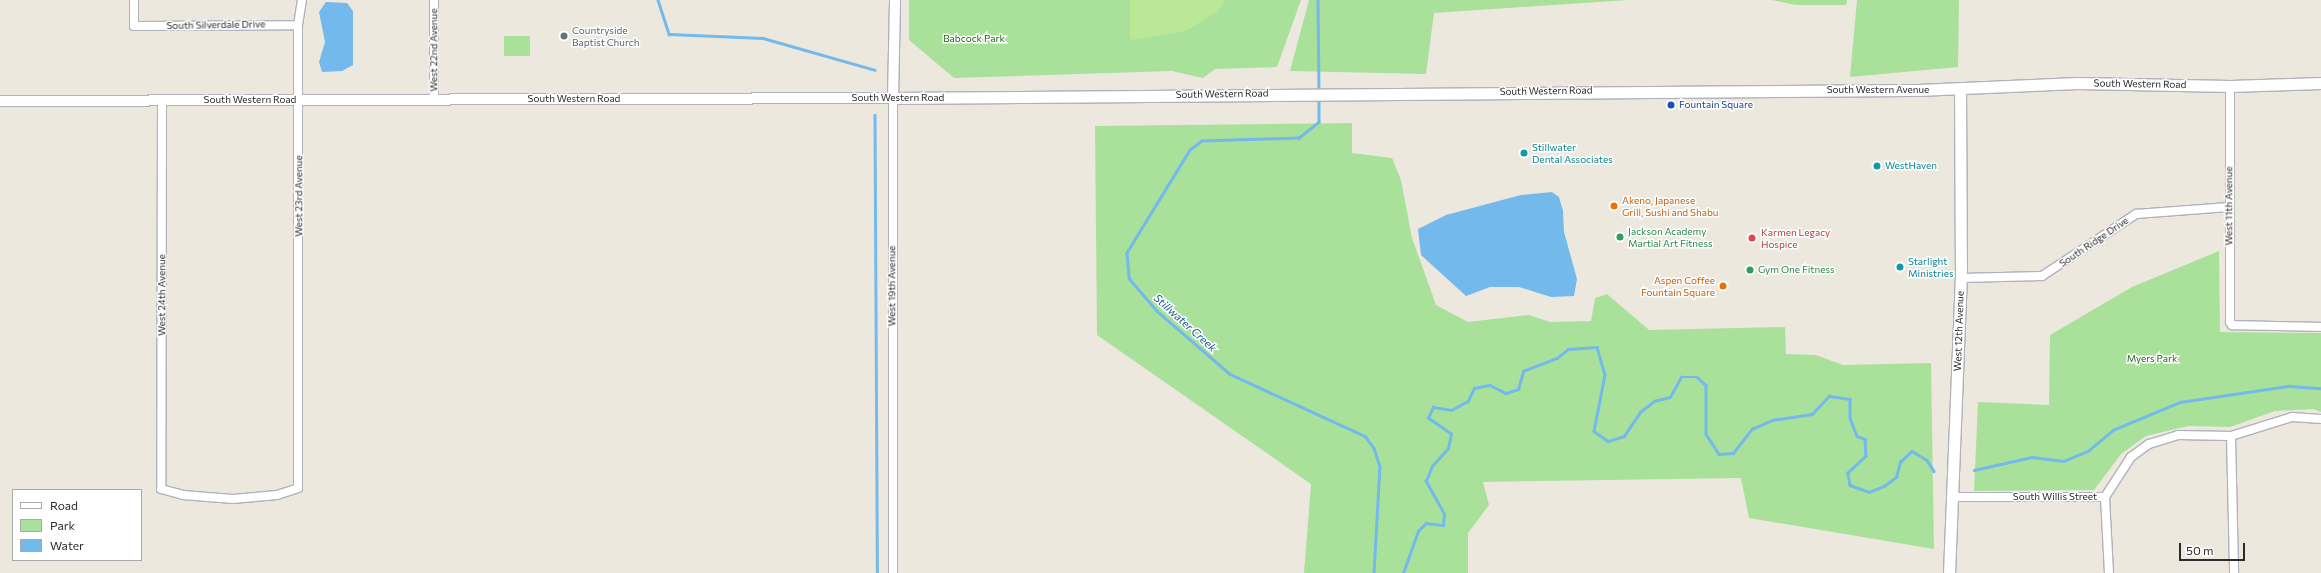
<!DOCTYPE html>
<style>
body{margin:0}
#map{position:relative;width:2321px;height:573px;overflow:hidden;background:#ece8dd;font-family:Commissioner,sans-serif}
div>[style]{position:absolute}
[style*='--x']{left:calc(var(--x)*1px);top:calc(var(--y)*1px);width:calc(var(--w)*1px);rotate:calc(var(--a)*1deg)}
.green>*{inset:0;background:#a9e19b;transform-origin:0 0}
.pitch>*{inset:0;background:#bae897}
.water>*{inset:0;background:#73b9eb}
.stream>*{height:2.5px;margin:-1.25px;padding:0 1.25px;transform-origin:1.25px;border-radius:1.25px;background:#73b9eb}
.roads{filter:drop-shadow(1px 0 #b1b1be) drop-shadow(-1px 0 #b1b1be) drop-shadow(0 1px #b1b1be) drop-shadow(0 -1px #b1b1be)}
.minor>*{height:8px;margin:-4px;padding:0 4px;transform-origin:4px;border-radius:4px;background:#fff}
.tertiary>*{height:10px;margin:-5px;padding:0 5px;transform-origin:5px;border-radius:5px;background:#fff}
.secondary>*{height:11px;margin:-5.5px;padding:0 5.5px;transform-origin:5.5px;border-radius:5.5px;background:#fff}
.dots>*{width:11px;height:11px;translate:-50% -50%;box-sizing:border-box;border:2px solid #fff;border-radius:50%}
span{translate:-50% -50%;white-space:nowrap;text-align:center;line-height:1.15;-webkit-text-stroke:3px #fff;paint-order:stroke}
.street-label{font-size:10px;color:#2b2b2b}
.worship-label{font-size:10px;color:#5b616d}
.left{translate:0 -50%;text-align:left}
.park-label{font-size:10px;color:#21661c}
.transit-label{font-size:10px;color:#164399}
.culture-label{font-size:10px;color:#0d838f}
.food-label{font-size:10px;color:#c56008}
.right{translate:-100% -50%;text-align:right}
.leisure-label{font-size:10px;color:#27864d}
.health-label{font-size:10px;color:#be3a42}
.water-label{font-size:11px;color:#115598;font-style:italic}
.legend{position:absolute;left:12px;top:489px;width:130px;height:72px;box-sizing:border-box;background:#fff;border:1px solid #aaa;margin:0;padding:5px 7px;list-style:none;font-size:12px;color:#2b2b2b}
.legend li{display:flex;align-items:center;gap:8px;height:20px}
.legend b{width:20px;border:1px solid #aaa}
.scale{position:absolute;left:2179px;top:543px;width:66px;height:18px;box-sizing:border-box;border:2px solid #2b2b2b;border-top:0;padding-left:5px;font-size:12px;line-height:14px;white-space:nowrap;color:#2b2b2b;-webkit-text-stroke:3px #fff;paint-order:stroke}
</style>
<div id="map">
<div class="green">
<i style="clip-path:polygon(909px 0,1301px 0,1277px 67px,1215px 69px,1203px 78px,1172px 71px,954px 78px,909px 40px)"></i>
<i style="clip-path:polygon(1309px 0,1628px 0,1434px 13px,1426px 74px,1290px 71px)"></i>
<i style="clip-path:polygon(1772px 0,1847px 0,1846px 5px,1796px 5px)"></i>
<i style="clip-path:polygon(1857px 0,1959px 0,1958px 67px,1850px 77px)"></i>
<i style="left:504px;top:36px;width:26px;height:20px"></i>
<i style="clip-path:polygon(1352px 123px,1352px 153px,1392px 158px,1401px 180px,1412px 238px,1436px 305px,1468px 322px,1529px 315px,1550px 322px,1591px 321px,1595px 298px,1607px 294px,1649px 330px,1785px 327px,1786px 354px,1816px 355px,1843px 365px,1931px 363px,1934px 549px,1749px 518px,1741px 478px,1483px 482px,1489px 505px,1468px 533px,1468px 573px,1304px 573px,1311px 484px,1097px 335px,1095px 126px)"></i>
<i style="clip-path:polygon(2219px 251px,2220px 332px,2321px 333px,2321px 412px,2313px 409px,2275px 411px,2230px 427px,2188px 426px,2146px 436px,2121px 454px,2094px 490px,1974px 491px,1978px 402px,2049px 405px,2050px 335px,2132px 287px)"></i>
</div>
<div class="pitch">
<i style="clip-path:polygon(1130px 0,1225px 0,1218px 11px,1186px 31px,1130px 40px)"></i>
</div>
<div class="water">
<i style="clip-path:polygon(326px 2px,347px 3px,353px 11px,353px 65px,342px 71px,322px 72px,319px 62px,325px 42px,319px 12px)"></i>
<i style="clip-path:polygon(1552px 192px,1559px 197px,1563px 211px,1564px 232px,1577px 279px,1574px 296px,1551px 297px,1519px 287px,1490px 287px,1466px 296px,1421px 255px,1418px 229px,1446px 215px,1521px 195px)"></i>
</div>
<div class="stream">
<i style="--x:658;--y:0;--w:36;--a:72"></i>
<i style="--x:669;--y:34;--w:94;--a:2.4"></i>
<i style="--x:763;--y:38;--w:116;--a:15.9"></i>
<i style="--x:1318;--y:0;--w:91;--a:89.4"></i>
<i style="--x:1319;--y:98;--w:24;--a:90"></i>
<i style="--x:1319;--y:122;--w:26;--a:141"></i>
<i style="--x:1299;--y:138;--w:97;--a:178.2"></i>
<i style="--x:1202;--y:141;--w:15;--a:143"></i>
<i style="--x:1190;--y:150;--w:121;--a:121.5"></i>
<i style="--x:1127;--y:253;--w:25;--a:85"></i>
<i style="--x:1129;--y:278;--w:43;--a:49.7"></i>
<i style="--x:1157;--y:311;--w:96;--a:40.8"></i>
<i style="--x:1230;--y:374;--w:149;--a:24.7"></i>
<i style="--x:1365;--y:436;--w:15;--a:53"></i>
<i style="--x:1374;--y:448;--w:19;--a:72"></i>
<i style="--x:1380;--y:466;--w:107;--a:93.2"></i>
<i style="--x:875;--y:115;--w:458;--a:89.7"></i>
<i style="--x:1974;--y:470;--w:59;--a:-12.6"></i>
<i style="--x:2032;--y:457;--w:32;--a:7"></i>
<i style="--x:2064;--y:461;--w:26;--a:-23"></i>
<i style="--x:2088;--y:451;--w:33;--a:-40"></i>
<i style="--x:2113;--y:430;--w:73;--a:-22.7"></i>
<i style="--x:2180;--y:402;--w:110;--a:-8.4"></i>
<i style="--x:2289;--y:386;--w:32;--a:4"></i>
<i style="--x:1403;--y:573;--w:45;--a:-70.3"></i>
<i style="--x:1418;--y:531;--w:11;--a:-45"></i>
<i style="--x:1426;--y:523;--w:17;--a:7"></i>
<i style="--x:1443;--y:525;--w:11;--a:-85"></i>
<i style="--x:1444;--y:514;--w:38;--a:-119"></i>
<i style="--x:1426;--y:481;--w:16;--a:-68"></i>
<i style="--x:1432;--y:466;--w:24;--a:-48"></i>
<i style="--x:1448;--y:448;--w:14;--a:-78"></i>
<i style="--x:1451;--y:434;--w:28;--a:-145"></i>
<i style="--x:1428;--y:418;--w:12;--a:-66"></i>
<i style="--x:1433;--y:407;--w:18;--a:9"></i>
<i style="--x:1451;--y:410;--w:19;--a:-28"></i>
<i style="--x:1468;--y:401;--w:14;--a:-65"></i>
<i style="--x:1474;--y:388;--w:16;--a:-11"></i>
<i style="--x:1490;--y:385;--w:18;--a:27"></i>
<i style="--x:1506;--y:393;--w:13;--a:-18"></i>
<i style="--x:1518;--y:389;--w:19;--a:-74"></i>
<i style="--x:1523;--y:371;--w:36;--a:-21"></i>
<i style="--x:1557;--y:358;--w:14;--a:-39"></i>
<i style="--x:1568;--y:349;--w:29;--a:-4"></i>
<i style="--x:1597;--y:347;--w:29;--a:74"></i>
<i style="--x:1605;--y:375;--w:57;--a:101.1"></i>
<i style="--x:1594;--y:431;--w:17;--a:36"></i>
<i style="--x:1608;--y:441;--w:17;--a:-17"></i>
<i style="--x:1624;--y:436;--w:29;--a:-56"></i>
<i style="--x:1640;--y:412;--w:18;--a:-38"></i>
<i style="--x:1654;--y:401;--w:16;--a:-14"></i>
<i style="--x:1670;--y:397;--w:23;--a:-61"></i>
<i style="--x:1681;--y:377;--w:16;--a:0"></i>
<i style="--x:1697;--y:377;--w:12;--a:42"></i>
<i style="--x:1706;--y:385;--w:49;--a:90"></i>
<i style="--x:1706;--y:434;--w:24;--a:57"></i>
<i style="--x:1719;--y:454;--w:14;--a:-4"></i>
<i style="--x:1733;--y:453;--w:31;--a:-52"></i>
<i style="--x:1752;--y:429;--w:22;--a:-24"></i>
<i style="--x:1772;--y:420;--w:40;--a:-8.5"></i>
<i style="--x:1812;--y:414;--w:25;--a:-47"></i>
<i style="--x:1829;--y:396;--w:21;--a:8"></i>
<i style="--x:1850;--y:399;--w:19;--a:90"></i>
<i style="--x:1850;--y:418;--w:19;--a:69"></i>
<i style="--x:1857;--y:436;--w:9;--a:21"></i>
<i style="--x:1865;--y:439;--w:17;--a:87"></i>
<i style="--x:1866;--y:456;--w:25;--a:137"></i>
<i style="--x:1848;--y:473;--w:12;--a:81"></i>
<i style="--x:1850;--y:485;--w:20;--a:20"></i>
<i style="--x:1869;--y:492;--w:16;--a:-22"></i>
<i style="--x:1884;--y:486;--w:15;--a:-37"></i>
<i style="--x:1896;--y:477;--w:16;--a:-75"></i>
<i style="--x:1900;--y:462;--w:16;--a:-43"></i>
<i style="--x:1912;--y:451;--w:17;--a:31"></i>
<i style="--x:1927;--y:460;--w:13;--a:58"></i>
</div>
<div class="roads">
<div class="minor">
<i style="--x:134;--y:0;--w:26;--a:90"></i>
<i style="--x:134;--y:26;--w:164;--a:-0.3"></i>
<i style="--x:2230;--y:86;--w:236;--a:90"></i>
<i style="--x:2230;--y:322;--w:4;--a:56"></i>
<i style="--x:2232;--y:325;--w:89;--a:1.3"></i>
<i style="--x:434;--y:100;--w:100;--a:-90"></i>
<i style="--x:162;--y:101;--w:388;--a:90.1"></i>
<i style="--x:161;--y:489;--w:23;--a:15"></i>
<i style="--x:183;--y:495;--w:50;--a:4.6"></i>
<i style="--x:233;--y:499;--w:44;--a:-5.2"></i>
<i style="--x:277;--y:495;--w:22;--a:-18"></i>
<i style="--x:298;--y:488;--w:463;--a:-90"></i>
<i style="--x:298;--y:25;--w:25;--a:-81"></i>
<i style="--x:1961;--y:278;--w:81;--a:-1.4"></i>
<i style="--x:2042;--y:276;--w:113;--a:-33.4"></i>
<i style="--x:2136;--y:214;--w:93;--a:-4.3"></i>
<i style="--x:2231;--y:436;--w:137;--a:88.7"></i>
<i style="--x:1952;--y:497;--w:153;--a:0"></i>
<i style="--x:2105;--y:497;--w:48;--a:-57"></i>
<i style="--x:2131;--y:457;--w:22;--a:-36"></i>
<i style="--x:2149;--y:444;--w:30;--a:-17"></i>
<i style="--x:2178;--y:435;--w:53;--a:1.1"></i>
<i style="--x:2231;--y:436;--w:64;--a:-17.3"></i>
<i style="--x:2292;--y:417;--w:29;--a:4"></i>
<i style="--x:2105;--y:497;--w:76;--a:87"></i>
<i style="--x:893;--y:573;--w:475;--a:-90"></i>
</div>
<div class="tertiary">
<i style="--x:0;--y:101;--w:893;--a:-0.19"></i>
<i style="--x:893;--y:98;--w:98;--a:-88.8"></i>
</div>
<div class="secondary">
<i style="--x:893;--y:98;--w:1025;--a:-0.45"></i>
<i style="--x:1918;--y:90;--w:159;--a:-2.5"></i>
<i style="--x:2077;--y:83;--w:153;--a:1.1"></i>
<i style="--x:2230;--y:86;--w:91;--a:-1.9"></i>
<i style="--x:1949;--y:573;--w:295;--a:-87.7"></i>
<i style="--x:1961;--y:278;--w:190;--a:-90.3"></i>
</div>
</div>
<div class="dots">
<i style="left:564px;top:36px;background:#6b7280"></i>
<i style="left:1671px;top:105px;background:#1a4fb4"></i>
<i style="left:1524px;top:153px;background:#0f9aa8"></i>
<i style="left:1877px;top:166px;background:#0f9aa8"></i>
<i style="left:1614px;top:206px;background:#e8710a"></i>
<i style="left:1620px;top:237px;background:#2e9e5b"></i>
<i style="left:1752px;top:238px;background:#e0444e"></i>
<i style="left:1900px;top:267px;background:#0f9aa8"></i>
<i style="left:1750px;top:270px;background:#2e9e5b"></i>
<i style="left:1723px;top:286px;background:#e8710a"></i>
</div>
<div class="street-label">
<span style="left:216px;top:25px;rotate:-1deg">South Silverdale Drive</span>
<span style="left:434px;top:50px;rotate:-90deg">West 22nd Avenue</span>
<span style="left:2140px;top:84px;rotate:1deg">South Western Road</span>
<span style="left:1878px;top:90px">South Western Avenue</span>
<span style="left:1546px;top:91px;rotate:-1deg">South Western Road</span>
<span style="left:1222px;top:94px;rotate:-1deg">South Western Road</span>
<span style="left:898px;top:98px">South Western Road</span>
<span style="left:574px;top:99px">South Western Road</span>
<span style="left:250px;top:100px">South Western Road</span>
<span style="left:299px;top:196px;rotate:-90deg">West 23rd Avenue</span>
<span style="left:2229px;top:206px;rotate:-90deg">West 11th Avenue</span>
<span style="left:2094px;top:242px;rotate:-34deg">South Ridge Drive</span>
<span style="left:892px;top:286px;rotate:-90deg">West 19th Avenue</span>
<span style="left:162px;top:295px;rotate:-90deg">West 24th Avenue</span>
<span style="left:1959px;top:331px;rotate:-88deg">West 12th Avenue</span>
<span style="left:2055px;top:497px">South Willis Street</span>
</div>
<div class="worship-label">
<span class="left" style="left:572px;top:36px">Countryside<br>Baptist Church</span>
</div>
<div class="park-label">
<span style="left:974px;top:39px">Babcock Park</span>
<span style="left:2152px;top:359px">Myers Park</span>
</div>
<div class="transit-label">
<span class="left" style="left:1679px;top:105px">Fountain Square</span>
</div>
<div class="culture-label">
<span class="left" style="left:1532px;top:153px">Stillwater<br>Dental Associates</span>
<span class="left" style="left:1885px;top:166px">WestHaven</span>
<span class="left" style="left:1908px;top:267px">Starlight<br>Ministries</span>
</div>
<div class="food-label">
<span class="left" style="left:1622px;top:206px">Akeno, Japanese<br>Grill, Sushi and Shabu</span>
<span class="right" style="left:1715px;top:286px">Aspen Coffee<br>Fountain Square</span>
</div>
<div class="leisure-label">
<span class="left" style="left:1628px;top:237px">Jackson Academy<br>Martial Art Fitness</span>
<span class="left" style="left:1758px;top:270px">Gym One Fitness</span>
</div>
<div class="health-label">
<span class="left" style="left:1761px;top:238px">Karmen Legacy<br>Hospice</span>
</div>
<div class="water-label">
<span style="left:1185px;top:323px;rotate:42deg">Stillwater Creek</span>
</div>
<ul class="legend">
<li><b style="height:5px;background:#fff"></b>Road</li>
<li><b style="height:11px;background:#a9e19b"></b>Park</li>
<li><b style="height:11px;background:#73b9eb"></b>Water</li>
</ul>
<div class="scale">50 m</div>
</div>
